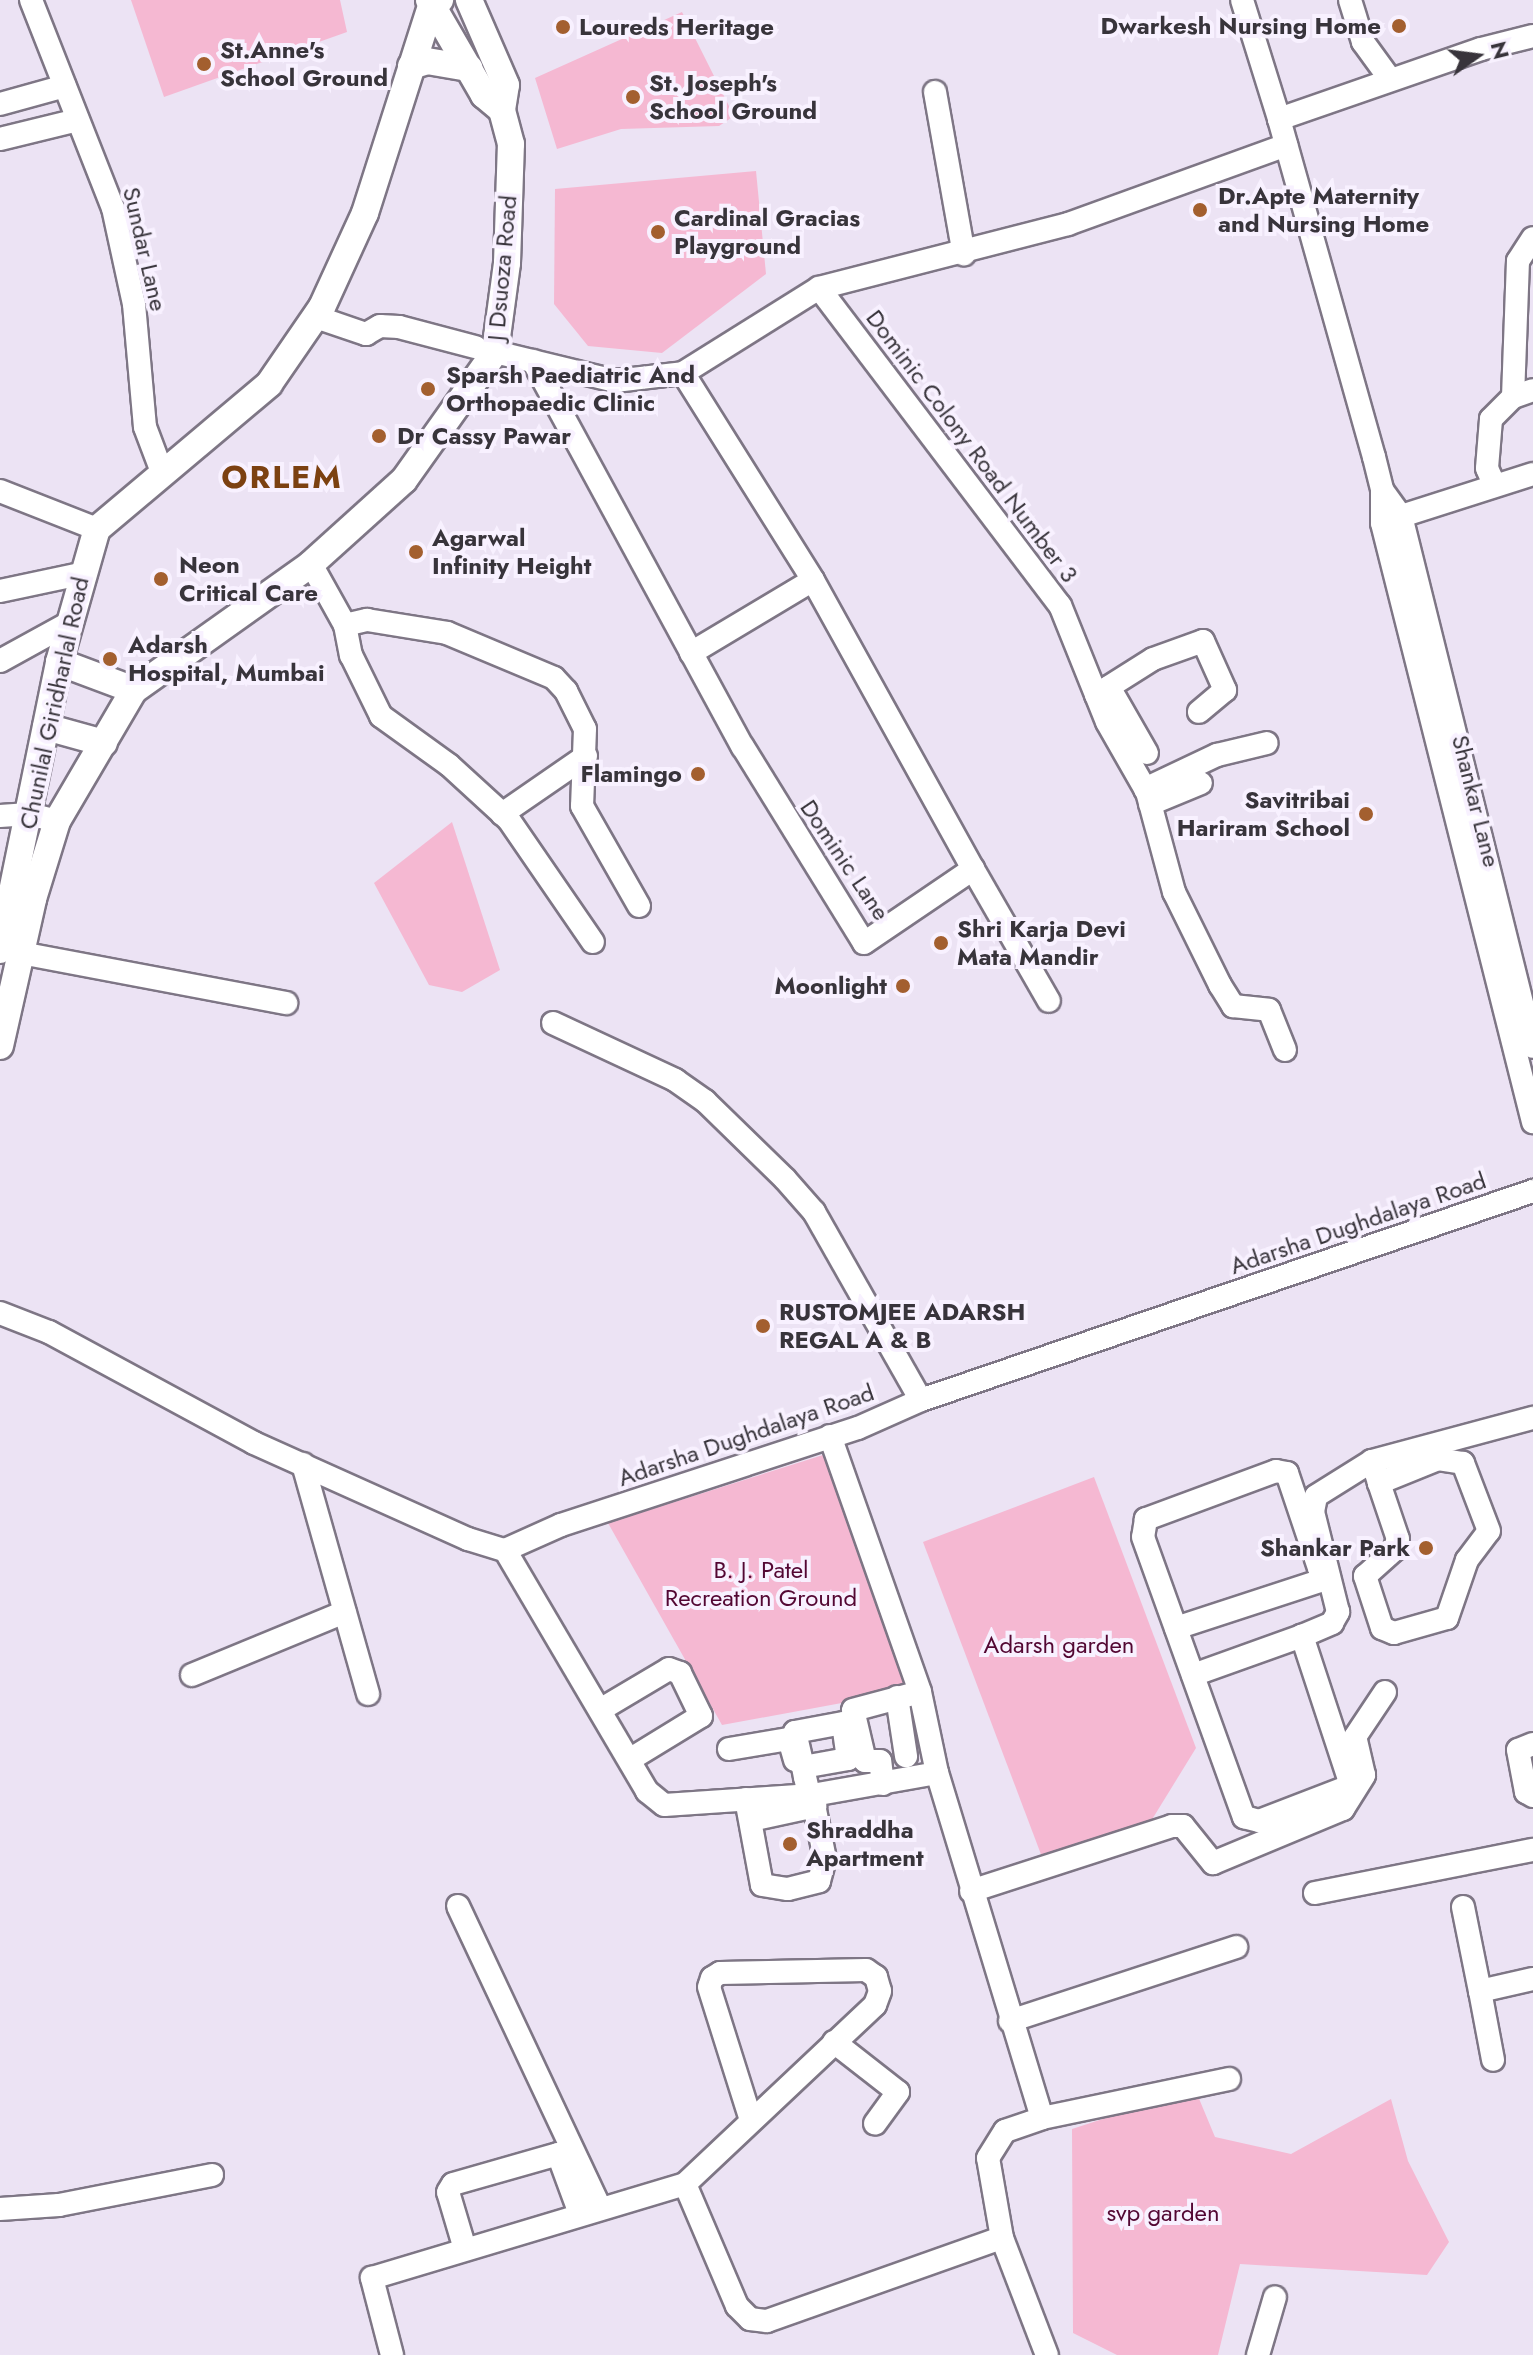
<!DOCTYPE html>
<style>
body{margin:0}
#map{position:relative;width:1533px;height:2355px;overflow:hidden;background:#ece3f4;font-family:Jost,sans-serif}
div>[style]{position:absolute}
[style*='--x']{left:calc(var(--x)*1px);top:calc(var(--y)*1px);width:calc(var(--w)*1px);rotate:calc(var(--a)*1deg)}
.green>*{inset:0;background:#f5b8d2}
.roads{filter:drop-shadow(2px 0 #7e7685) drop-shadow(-2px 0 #7e7685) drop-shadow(0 2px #7e7685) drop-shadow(0 -2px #7e7685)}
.minor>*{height:22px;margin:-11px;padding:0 11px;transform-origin:11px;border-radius:11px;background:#fff}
.major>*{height:26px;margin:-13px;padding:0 13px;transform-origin:13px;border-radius:13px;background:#fff}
.dots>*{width:22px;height:22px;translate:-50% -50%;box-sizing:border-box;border:4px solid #f8f1ff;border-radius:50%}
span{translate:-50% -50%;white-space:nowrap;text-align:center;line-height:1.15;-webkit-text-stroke:8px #f8f1ff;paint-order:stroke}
.poi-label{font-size:24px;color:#38343b;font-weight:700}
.right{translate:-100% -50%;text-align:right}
.left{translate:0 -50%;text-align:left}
.street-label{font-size:24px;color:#38343b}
.park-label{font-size:24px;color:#530733}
.district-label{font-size:32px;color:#7c4111;font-weight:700;letter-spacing:2px}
.north{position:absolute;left:1437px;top:16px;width:80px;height:80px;-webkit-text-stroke:6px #f8f1ff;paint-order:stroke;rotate:76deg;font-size:22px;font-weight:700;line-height:32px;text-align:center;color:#38343b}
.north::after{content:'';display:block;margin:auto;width:28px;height:36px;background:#38343b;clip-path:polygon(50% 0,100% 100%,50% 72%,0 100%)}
</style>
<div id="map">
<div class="green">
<i style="clip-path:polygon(131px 0,340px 0,347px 32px,164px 97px)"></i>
<i style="clip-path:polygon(682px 12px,734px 116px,719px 126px,621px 129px,557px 149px,535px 78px)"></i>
<i style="clip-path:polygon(756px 171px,766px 274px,662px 353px,588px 346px,554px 304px,555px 189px)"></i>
<i style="clip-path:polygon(452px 822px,500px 970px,462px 992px,429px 985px,374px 883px)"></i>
<i style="clip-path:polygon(823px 1455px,912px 1690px,722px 1725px,608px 1523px)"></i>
<i style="clip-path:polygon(1094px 1477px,1196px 1748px,1148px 1826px,1045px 1865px,923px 1542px)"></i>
<i style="clip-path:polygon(1195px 2089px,1215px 2137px,1291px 2154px,1391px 2099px,1408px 2161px,1449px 2242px,1427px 2275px,1240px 2264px,1218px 2355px,1117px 2355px,1073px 2333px,1072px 2129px)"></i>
</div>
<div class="roads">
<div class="minor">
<i style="--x:31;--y:0;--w:224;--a:68.5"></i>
<i style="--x:113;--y:208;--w:98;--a:77.7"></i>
<i style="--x:134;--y:304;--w:123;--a:84.9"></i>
<i style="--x:145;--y:427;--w:48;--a:69.3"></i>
<i style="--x:1242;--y:0;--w:125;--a:72.7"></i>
<i style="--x:1350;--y:0;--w:44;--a:72.8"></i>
<i style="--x:1363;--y:42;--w:46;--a:53.9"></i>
<i style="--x:1533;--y:36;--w:54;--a:166"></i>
<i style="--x:1481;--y:49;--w:214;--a:160.9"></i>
<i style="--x:1279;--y:119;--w:351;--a:74.3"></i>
<i style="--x:1374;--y:457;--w:34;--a:76"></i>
<i style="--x:1382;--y:490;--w:33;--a:90"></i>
<i style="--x:1382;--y:523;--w:618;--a:75.85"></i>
<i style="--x:935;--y:92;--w:165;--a:79.9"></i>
<i style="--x:0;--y:104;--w:67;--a:-15.5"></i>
<i style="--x:0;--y:139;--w:80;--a:-13.7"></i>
<i style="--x:819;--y:288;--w:398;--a:52.8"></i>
<i style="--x:1060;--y:605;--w:126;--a:68.1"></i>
<i style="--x:1107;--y:722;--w:81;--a:60.3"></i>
<i style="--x:1147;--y:792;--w:104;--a:74.9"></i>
<i style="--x:1174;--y:892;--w:104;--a:63.7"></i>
<i style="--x:1220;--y:985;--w:25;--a:58"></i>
<i style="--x:1233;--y:1006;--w:36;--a:6"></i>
<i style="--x:1269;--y:1010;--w:43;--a:68.2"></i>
<i style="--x:316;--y:317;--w:53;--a:18.8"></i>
<i style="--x:366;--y:334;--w:16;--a:-30"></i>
<i style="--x:380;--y:326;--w:19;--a:3"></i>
<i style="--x:399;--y:327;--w:79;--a:14.7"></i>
<i style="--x:495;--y:352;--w:123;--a:13.6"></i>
<i style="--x:615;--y:381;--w:68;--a:-6.7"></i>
<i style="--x:683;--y:373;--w:160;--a:-32"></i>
<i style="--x:819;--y:288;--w:257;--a:-14.4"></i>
<i style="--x:1068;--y:224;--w:232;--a:-19.9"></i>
<i style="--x:533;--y:361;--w:439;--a:61.5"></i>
<i style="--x:743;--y:747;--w:230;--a:58.3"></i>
<i style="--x:864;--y:943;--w:132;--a:-34.2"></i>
<i style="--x:973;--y:869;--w:330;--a:-119"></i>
<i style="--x:813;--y:580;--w:244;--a:-122.1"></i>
<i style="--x:1513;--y:397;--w:136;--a:-87.9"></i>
<i style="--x:1518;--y:261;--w:27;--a:-57"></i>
<i style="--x:1494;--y:484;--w:17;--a:-114"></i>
<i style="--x:1487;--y:468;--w:49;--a:-85.3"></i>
<i style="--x:1491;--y:419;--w:31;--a:-45"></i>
<i style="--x:1513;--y:397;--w:21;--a:-19"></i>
<i style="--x:1382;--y:490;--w:32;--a:54"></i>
<i style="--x:1401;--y:516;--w:547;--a:76.04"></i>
<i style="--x:0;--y:491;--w:104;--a:21.4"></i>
<i style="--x:1386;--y:521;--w:154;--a:-17.7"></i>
<i style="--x:311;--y:564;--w:70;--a:60.9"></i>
<i style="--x:345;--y:625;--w:31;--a:79"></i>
<i style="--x:351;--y:655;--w:68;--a:63.8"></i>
<i style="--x:381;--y:716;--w:84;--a:35.8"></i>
<i style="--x:449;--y:765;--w:81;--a:42.5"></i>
<i style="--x:509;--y:820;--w:148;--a:55.5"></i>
<i style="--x:0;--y:591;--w:82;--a:-12"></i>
<i style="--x:345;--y:625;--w:23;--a:-13"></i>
<i style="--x:367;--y:620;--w:81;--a:9.2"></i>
<i style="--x:447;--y:633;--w:116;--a:22.8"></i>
<i style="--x:554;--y:678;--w:18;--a:47"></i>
<i style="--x:566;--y:691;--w:42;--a:63.4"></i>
<i style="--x:585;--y:729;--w:77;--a:92.2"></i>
<i style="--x:582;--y:806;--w:115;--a:60.3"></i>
<i style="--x:691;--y:653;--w:142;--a:-30.9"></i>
<i style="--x:0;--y:661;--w:79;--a:-28.8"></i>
<i style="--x:1109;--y:687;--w:76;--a:60.1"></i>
<i style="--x:1096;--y:695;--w:67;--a:-32.3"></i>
<i style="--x:1153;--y:659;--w:53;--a:-19.8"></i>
<i style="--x:1203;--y:641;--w:54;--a:65.8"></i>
<i style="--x:1225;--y:690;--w:34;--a:140"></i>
<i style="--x:1145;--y:789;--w:80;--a:-25.3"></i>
<i style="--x:1217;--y:755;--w:51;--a:-13.5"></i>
<i style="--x:1150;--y:804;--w:55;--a:-22.4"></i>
<i style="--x:502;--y:814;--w:102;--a:-34.6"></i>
<i style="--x:0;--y:816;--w:29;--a:-4"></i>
<i style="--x:29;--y:814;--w:29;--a:14"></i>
<i style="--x:973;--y:869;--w:152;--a:60.1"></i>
<i style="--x:21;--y:953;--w:270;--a:10.7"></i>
<i style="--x:553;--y:1023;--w:135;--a:25"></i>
<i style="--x:675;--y:1080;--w:37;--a:35"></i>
<i style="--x:705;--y:1101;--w:112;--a:44.3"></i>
<i style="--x:785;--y:1179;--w:44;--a:48.7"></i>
<i style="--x:814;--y:1212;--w:216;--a:60.4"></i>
<i style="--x:0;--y:1313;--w:53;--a:21.2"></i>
<i style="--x:49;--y:1332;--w:233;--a:28.4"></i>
<i style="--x:254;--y:1443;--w:235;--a:24.2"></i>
<i style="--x:468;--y:1539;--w:39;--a:17"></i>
<i style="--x:505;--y:1550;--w:61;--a:-24.1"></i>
<i style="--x:561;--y:1525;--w:312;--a:-18.1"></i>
<i style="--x:858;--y:1428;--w:69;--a:-24"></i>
<i style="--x:921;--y:1400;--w:647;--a:-18.86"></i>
<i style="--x:830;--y:1436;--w:271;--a:70.6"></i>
<i style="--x:920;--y:1692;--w:83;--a:78.1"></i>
<i style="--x:1372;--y:1461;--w:23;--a:72"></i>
<i style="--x:1379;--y:1483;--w:59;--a:71.3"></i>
<i style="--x:1398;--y:1539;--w:12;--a:110"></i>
<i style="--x:1394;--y:1550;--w:39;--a:138"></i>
<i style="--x:1365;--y:1576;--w:55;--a:71.9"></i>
<i style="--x:1382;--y:1628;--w:13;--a:23"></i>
<i style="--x:1394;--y:1633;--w:55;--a:-15.8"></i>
<i style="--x:1447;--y:1618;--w:61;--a:-71"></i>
<i style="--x:1467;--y:1560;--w:36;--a:-53"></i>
<i style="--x:1489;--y:1531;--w:73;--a:-110.9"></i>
<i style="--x:1463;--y:1463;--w:25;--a:-171"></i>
<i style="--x:1438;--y:1459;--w:64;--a:157.9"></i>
<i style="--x:303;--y:1464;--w:239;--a:74.2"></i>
<i style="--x:1329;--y:1578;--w:14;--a:-135"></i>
<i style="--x:1319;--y:1568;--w:100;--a:-108.6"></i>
<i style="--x:1287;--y:1473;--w:11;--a:-170"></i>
<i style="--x:1276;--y:1471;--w:139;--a:159.7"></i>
<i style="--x:1146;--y:1519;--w:18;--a:99"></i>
<i style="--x:1143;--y:1537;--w:298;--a:70.2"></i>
<i style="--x:1244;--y:1817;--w:16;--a:15"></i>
<i style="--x:1259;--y:1821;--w:94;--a:-21.1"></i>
<i style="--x:1347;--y:1787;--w:8;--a:-76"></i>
<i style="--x:1349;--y:1779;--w:151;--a:-108.2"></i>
<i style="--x:1302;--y:1636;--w:33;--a:-23"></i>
<i style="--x:1332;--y:1623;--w:13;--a:-61"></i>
<i style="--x:1338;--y:1612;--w:103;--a:-104"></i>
<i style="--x:1313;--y:1512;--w:16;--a:-79"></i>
<i style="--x:1316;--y:1496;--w:66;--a:-32"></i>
<i style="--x:1372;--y:1461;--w:167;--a:-15"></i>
<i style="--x:1176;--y:1628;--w:161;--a:-18.1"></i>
<i style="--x:192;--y:1675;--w:165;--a:-22.4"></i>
<i style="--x:1193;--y:1675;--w:116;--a:-19.7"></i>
<i style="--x:897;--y:1697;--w:60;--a:81.3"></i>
<i style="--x:600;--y:1710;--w:80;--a:-30.7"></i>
<i style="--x:669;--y:1669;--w:12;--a:20"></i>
<i style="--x:680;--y:1673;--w:48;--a:64"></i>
<i style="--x:701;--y:1716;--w:84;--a:148.6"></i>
<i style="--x:1533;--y:1744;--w:16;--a:158"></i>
<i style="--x:1518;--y:1750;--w:43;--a:79.2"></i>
<i style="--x:1526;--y:1792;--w:8;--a:30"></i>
<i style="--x:729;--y:1749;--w:61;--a:-9.5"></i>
<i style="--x:789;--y:1739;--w:22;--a:74"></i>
<i style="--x:803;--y:1767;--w:46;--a:-10.1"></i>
<i style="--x:848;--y:1759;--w:36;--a:-98"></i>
<i style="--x:843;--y:1723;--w:49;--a:169.4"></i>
<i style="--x:795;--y:1732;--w:36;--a:77"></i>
<i style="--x:803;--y:1767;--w:10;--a:79"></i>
<i style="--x:805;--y:1777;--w:18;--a:77"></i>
<i style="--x:883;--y:1784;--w:23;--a:-97"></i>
<i style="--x:880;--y:1761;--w:15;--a:180"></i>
<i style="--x:865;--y:1761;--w:52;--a:-103.2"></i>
<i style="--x:853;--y:1710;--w:69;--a:-15"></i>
<i style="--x:746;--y:1799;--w:87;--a:79.5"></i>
<i style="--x:762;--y:1885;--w:26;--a:9"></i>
<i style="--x:788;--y:1889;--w:32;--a:-14"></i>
<i style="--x:819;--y:1881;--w:23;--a:-75"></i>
<i style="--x:825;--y:1859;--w:65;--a:-101.5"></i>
<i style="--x:751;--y:1820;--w:66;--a:-12.3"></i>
<i style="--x:971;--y:1891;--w:211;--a:-17.9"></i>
<i style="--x:1172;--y:1826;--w:11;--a:0"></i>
<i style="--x:1183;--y:1826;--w:48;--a:51"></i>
<i style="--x:1213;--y:1863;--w:141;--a:-22.6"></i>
<i style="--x:1343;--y:1809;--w:40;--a:-58"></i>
<i style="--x:1364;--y:1775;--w:39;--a:-103"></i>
<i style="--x:1355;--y:1737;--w:54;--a:-56.3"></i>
<i style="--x:1315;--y:1893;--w:222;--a:-11.2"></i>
<i style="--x:458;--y:1906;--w:331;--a:64.8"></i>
<i style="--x:1463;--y:1907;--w:86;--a:78.6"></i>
<i style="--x:1480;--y:1991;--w:54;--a:-12.8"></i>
<i style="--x:1480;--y:1991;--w:70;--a:79.3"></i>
<i style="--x:1010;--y:2021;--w:238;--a:-18.1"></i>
<i style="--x:834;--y:2042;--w:81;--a:38"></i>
<i style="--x:898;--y:2092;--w:39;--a:126"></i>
<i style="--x:1042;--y:2118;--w:191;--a:-11.8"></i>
<i style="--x:685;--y:2184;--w:261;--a:-43.3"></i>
<i style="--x:875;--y:2005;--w:15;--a:-70"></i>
<i style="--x:880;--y:1991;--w:15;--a:-106"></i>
<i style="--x:876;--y:1977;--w:12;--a:-145"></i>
<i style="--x:866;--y:1970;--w:146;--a:178.8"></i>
<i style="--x:720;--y:1973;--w:9;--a:148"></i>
<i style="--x:712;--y:1978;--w:9;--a:108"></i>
<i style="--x:709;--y:1987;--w:136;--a:72.5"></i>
<i style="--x:0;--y:2209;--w:59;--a:-3.9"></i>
<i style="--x:59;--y:2205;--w:156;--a:-11.1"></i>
<i style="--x:1002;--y:2238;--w:125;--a:69"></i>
<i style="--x:465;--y:2249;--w:59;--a:-106.6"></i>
<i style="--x:448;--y:2192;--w:9;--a:-58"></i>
<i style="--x:453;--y:2184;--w:109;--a:-15.9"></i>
<i style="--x:558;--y:2154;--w:61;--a:69.8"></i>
<i style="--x:392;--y:2355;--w:80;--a:-104.6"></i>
<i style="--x:372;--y:2278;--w:327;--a:-16.7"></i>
<i style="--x:685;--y:2184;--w:133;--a:66.9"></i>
<i style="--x:737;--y:2306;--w:18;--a:45"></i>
<i style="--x:750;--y:2319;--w:17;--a:7"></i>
<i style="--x:767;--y:2321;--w:249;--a:-19.5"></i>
<i style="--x:1002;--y:2238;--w:81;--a:-99.9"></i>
<i style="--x:988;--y:2158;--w:32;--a:-58"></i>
<i style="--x:1005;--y:2131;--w:39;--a:-19"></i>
<i style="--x:1042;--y:2118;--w:361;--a:-106.9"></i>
<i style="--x:937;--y:1773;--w:127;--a:170"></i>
<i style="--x:812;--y:1795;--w:148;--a:176.1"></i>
<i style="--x:664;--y:1805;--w:22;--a:-141"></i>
<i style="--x:647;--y:1791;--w:280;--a:-120.5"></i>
<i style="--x:1258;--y:2355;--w:60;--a:-73.7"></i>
</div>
<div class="major">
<i style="--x:429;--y:0;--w:110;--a:59.9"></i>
<i style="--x:484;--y:95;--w:23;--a:40"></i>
<i style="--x:411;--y:66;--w:17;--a:-17"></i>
<i style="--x:427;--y:61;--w:43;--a:9.5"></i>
<i style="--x:59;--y:662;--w:80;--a:20.5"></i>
<i style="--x:46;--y:727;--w:60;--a:15.4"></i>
<i style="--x:0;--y:950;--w:294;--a:-78.4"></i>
<i style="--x:59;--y:662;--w:138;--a:-74.1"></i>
<i style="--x:97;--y:529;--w:225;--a:-40.1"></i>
<i style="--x:269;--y:384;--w:93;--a:-55.5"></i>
<i style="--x:322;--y:307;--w:103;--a:-65.4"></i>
<i style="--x:365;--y:213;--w:217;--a:-72.3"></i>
<i style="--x:431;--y:6;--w:11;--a:-34"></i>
<i style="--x:0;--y:1046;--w:151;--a:-77.3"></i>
<i style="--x:33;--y:899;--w:82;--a:-72.9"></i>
<i style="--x:57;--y:821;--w:152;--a:-59.6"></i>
<i style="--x:134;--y:690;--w:217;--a:-35.4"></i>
<i style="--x:311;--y:564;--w:125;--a:-42.1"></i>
<i style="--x:404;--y:480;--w:157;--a:-54.6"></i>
<i style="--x:495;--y:352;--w:90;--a:-82.3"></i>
<i style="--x:507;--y:263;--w:119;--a:-88.1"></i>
<i style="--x:511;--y:144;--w:35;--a:-105"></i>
<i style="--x:502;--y:110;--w:25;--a:-81"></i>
<i style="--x:506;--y:85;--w:93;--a:-113.5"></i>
</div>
</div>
<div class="dots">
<i style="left:1399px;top:26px;background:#a35f2f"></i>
<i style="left:563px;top:27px;background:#a35f2f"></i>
<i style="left:204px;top:64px;background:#a35f2f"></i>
<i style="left:633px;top:97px;background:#a35f2f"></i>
<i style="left:1200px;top:210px;background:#a35f2f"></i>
<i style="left:658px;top:232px;background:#a35f2f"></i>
<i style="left:428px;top:389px;background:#a35f2f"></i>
<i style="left:379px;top:436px;background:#a35f2f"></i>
<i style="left:416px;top:552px;background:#a35f2f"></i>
<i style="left:161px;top:579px;background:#a35f2f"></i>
<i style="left:110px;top:659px;background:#a35f2f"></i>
<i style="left:698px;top:774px;background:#a35f2f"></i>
<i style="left:1366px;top:814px;background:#a35f2f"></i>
<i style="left:941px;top:943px;background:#a35f2f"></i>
<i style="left:903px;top:986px;background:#a35f2f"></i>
<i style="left:763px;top:1326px;background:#a35f2f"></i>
<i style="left:1426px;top:1548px;background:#a35f2f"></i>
<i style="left:790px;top:1844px;background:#a35f2f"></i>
</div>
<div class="poi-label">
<span class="right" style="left:1381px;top:26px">Dwarkesh Nursing Home</span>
<span class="left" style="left:579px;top:27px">Loureds Heritage</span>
<span class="left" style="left:220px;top:64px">St.Anne's<br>School Ground</span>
<span class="left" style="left:649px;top:97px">St. Joseph's<br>School Ground</span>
<span class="left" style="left:1218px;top:210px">Dr.Apte Maternity<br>and Nursing Home</span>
<span class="left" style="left:674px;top:232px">Cardinal Gracias<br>Playground</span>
<span class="left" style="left:446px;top:389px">Sparsh Paediatric And<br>Orthopaedic Clinic</span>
<span class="left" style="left:397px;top:436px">Dr Cassy Pawar</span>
<span class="left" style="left:432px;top:552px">Agarwal<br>Infinity Height</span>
<span class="left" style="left:179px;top:579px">Neon<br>Critical Care</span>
<span class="left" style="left:128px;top:659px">Adarsh<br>Hospital, Mumbai</span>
<span class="right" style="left:682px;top:774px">Flamingo</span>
<span class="right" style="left:1350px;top:814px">Savitribai<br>Hariram School</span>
<span class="left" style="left:957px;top:943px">Shri Karja Devi<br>Mata Mandir</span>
<span class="right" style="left:887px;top:986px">Moonlight</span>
<span class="left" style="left:779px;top:1326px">RUSTOMJEE ADARSH<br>REGAL A &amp; B</span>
<span class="right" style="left:1410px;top:1548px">Shankar Park</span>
<span class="left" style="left:806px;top:1844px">Shraddha<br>Apartment</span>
</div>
<div class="street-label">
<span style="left:145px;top:249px;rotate:77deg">Sundar Lane</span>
<span style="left:502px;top:268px;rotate:-85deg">J Dsuoza Road</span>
<span style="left:972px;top:446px;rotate:53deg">Dominic Colony Road Number 3</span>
<span style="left:54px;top:703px;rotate:-78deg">Chunilal Giridharlal Road</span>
<span style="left:1476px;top:801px;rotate:76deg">Shankar Lane</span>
<span style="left:845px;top:860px;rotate:56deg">Dominic Lane</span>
<span style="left:1358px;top:1223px;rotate:-19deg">Adarsha Dughdalaya Road</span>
<span style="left:746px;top:1435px;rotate:-19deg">Adarsha Dughdalaya Road</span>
</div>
<div class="park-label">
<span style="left:761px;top:1584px">B. J. Patel<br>Recreation Ground</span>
<span style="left:1059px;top:1645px">Adarsh garden</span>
<span style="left:1163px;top:2213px">svp garden</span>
</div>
<div class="district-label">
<span style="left:282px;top:477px">ORLEM</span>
</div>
<div class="north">N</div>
</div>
